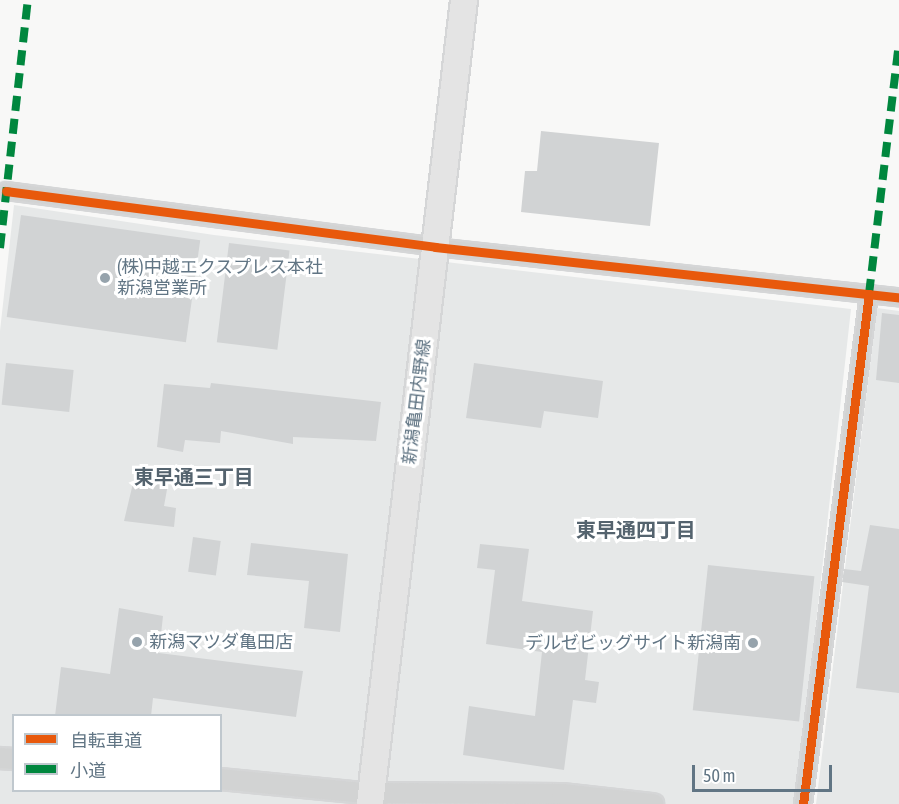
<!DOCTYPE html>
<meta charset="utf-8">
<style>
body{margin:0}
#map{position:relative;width:899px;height:804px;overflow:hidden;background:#f8f8f7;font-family:"Asap Condensed","Noto Sans JP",sans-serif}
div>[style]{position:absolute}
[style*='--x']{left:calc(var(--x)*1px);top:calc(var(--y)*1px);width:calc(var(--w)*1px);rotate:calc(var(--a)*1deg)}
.built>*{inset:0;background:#e6e8e8}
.building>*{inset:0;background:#d1d3d4;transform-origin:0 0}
.roads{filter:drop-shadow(2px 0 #d5d6d7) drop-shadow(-2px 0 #d5d6d7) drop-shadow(0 2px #d5d6d7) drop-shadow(0 -2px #d5d6d7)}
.minor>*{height:16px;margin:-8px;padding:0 8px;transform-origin:8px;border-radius:8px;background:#d2d3d3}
.tertiary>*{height:20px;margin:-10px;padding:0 10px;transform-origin:10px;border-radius:10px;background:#d2d3d3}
.primary>*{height:26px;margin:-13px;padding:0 13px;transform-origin:13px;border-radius:13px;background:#e4e4e4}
.quiet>*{height:8px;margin-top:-4px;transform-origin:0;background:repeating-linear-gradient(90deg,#00873e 0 15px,transparent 0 23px)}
.cycleway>*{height:9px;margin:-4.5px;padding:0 4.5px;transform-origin:4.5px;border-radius:4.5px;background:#e8590c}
.dots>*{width:16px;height:16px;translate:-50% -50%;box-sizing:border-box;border:3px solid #fff;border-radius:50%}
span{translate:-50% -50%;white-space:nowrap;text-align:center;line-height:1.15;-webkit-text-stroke:6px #fff;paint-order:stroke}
.poi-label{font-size:18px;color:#617584}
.left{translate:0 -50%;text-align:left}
.right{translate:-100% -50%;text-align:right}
.street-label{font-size:18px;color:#617584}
.neighbourhood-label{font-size:20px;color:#54636e;font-weight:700}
.legend{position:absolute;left:12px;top:714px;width:210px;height:78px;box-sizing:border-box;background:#fff;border:2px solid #c0c8ce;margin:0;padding:8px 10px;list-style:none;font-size:18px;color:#617584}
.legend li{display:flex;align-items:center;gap:12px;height:30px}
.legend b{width:30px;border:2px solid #c0c8ce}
.scale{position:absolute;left:692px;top:765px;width:140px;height:27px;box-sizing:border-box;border:3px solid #617584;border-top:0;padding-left:8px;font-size:18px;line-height:21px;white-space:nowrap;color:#617584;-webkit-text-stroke:4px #fff;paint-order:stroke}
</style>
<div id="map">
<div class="built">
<i style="clip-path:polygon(evenodd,14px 205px,214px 235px,851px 309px,796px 804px,0 804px,0 331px,14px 205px,14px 716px,220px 716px,220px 790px,14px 790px,14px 716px)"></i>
<i style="clip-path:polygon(877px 308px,899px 311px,899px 804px,816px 804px)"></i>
</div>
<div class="building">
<i style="clip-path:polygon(541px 131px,659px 143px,650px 226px,521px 212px,525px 171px,537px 171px)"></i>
<i style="left:21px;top:215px;width:181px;height:103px;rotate:8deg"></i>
<i style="left:229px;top:243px;width:61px;height:100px;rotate:7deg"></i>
<i style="clip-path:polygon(882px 313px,899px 315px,899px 383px,876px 380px)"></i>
<i style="left:6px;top:363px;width:68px;height:42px;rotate:6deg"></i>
<i style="clip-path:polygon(474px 363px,603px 381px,598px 418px,544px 411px,541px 428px,466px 418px)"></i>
<i style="clip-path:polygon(211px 383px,381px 402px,376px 441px,293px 437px,293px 444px,221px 431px,220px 443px,185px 440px,183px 452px,157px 447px,164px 384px,210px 388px)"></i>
<i style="clip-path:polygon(134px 479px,168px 484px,164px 506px,176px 508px,174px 527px,124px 521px)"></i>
<i style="clip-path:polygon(870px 525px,899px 529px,899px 693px,856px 688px,869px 586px,842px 582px,844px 569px,861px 571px)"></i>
<i style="left:193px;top:537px;width:28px;height:35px;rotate:8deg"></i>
<i style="clip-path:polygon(251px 543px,348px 554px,340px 632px,304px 628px,309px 581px,247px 575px)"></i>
<i style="clip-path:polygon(480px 544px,529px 549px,522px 601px,593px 611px,585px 680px,599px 682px,596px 703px,573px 700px,564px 770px,463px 755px,469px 706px,535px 716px,542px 652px,486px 644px,495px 570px,477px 568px)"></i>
<i style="left:708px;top:565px;width:107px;height:146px;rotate:6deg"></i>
<i style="clip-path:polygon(119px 608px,163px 616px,159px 653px,303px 671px,296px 717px,153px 698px,151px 716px,55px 716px,61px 667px,110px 674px)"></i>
</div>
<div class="roads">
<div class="minor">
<i style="--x:6;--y:191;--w:433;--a:7.4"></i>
<i style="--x:435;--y:247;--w:467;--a:6.2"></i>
<i style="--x:803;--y:804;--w:514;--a:-82.63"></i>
</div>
<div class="tertiary">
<i style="--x:0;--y:758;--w:14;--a:4"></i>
<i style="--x:220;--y:779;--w:163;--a:5.6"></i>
<i style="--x:371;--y:793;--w:191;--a:0.3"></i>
<i style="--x:562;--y:794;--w:92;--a:6.3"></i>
</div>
<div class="primary">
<i style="--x:370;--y:804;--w:809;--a:-83.33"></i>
</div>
</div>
<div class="quiet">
<i style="--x:0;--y:248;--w:250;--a:-83.6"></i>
<i style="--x:869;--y:294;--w:252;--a:-83.2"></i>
</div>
<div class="cycleway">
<i style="--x:6;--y:191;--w:433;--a:7.4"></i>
<i style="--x:435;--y:247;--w:467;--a:6.2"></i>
<i style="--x:803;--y:804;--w:514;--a:-82.63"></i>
</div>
<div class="dots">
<i style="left:105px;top:278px;background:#96a3ac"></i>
<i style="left:137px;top:642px;background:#96a3ac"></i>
<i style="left:753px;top:643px;background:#96a3ac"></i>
</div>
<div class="poi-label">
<span class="left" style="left:117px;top:278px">(株)中越エクスプレス本社<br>新潟営業所</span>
<span class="left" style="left:149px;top:642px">新潟マツダ亀田店</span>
<span class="right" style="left:741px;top:643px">デルゼビッグサイト新潟南</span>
</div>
<div class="street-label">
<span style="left:417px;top:402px;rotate:-83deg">新潟亀田内野線</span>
</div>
<div class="neighbourhood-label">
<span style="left:194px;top:476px">東早通三丁目</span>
<span style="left:636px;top:529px">東早通四丁目</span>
</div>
<ul class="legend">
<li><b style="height:8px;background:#e8590c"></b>自転車道</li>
<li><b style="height:8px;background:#00873e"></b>小道</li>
</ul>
<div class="scale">50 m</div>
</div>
